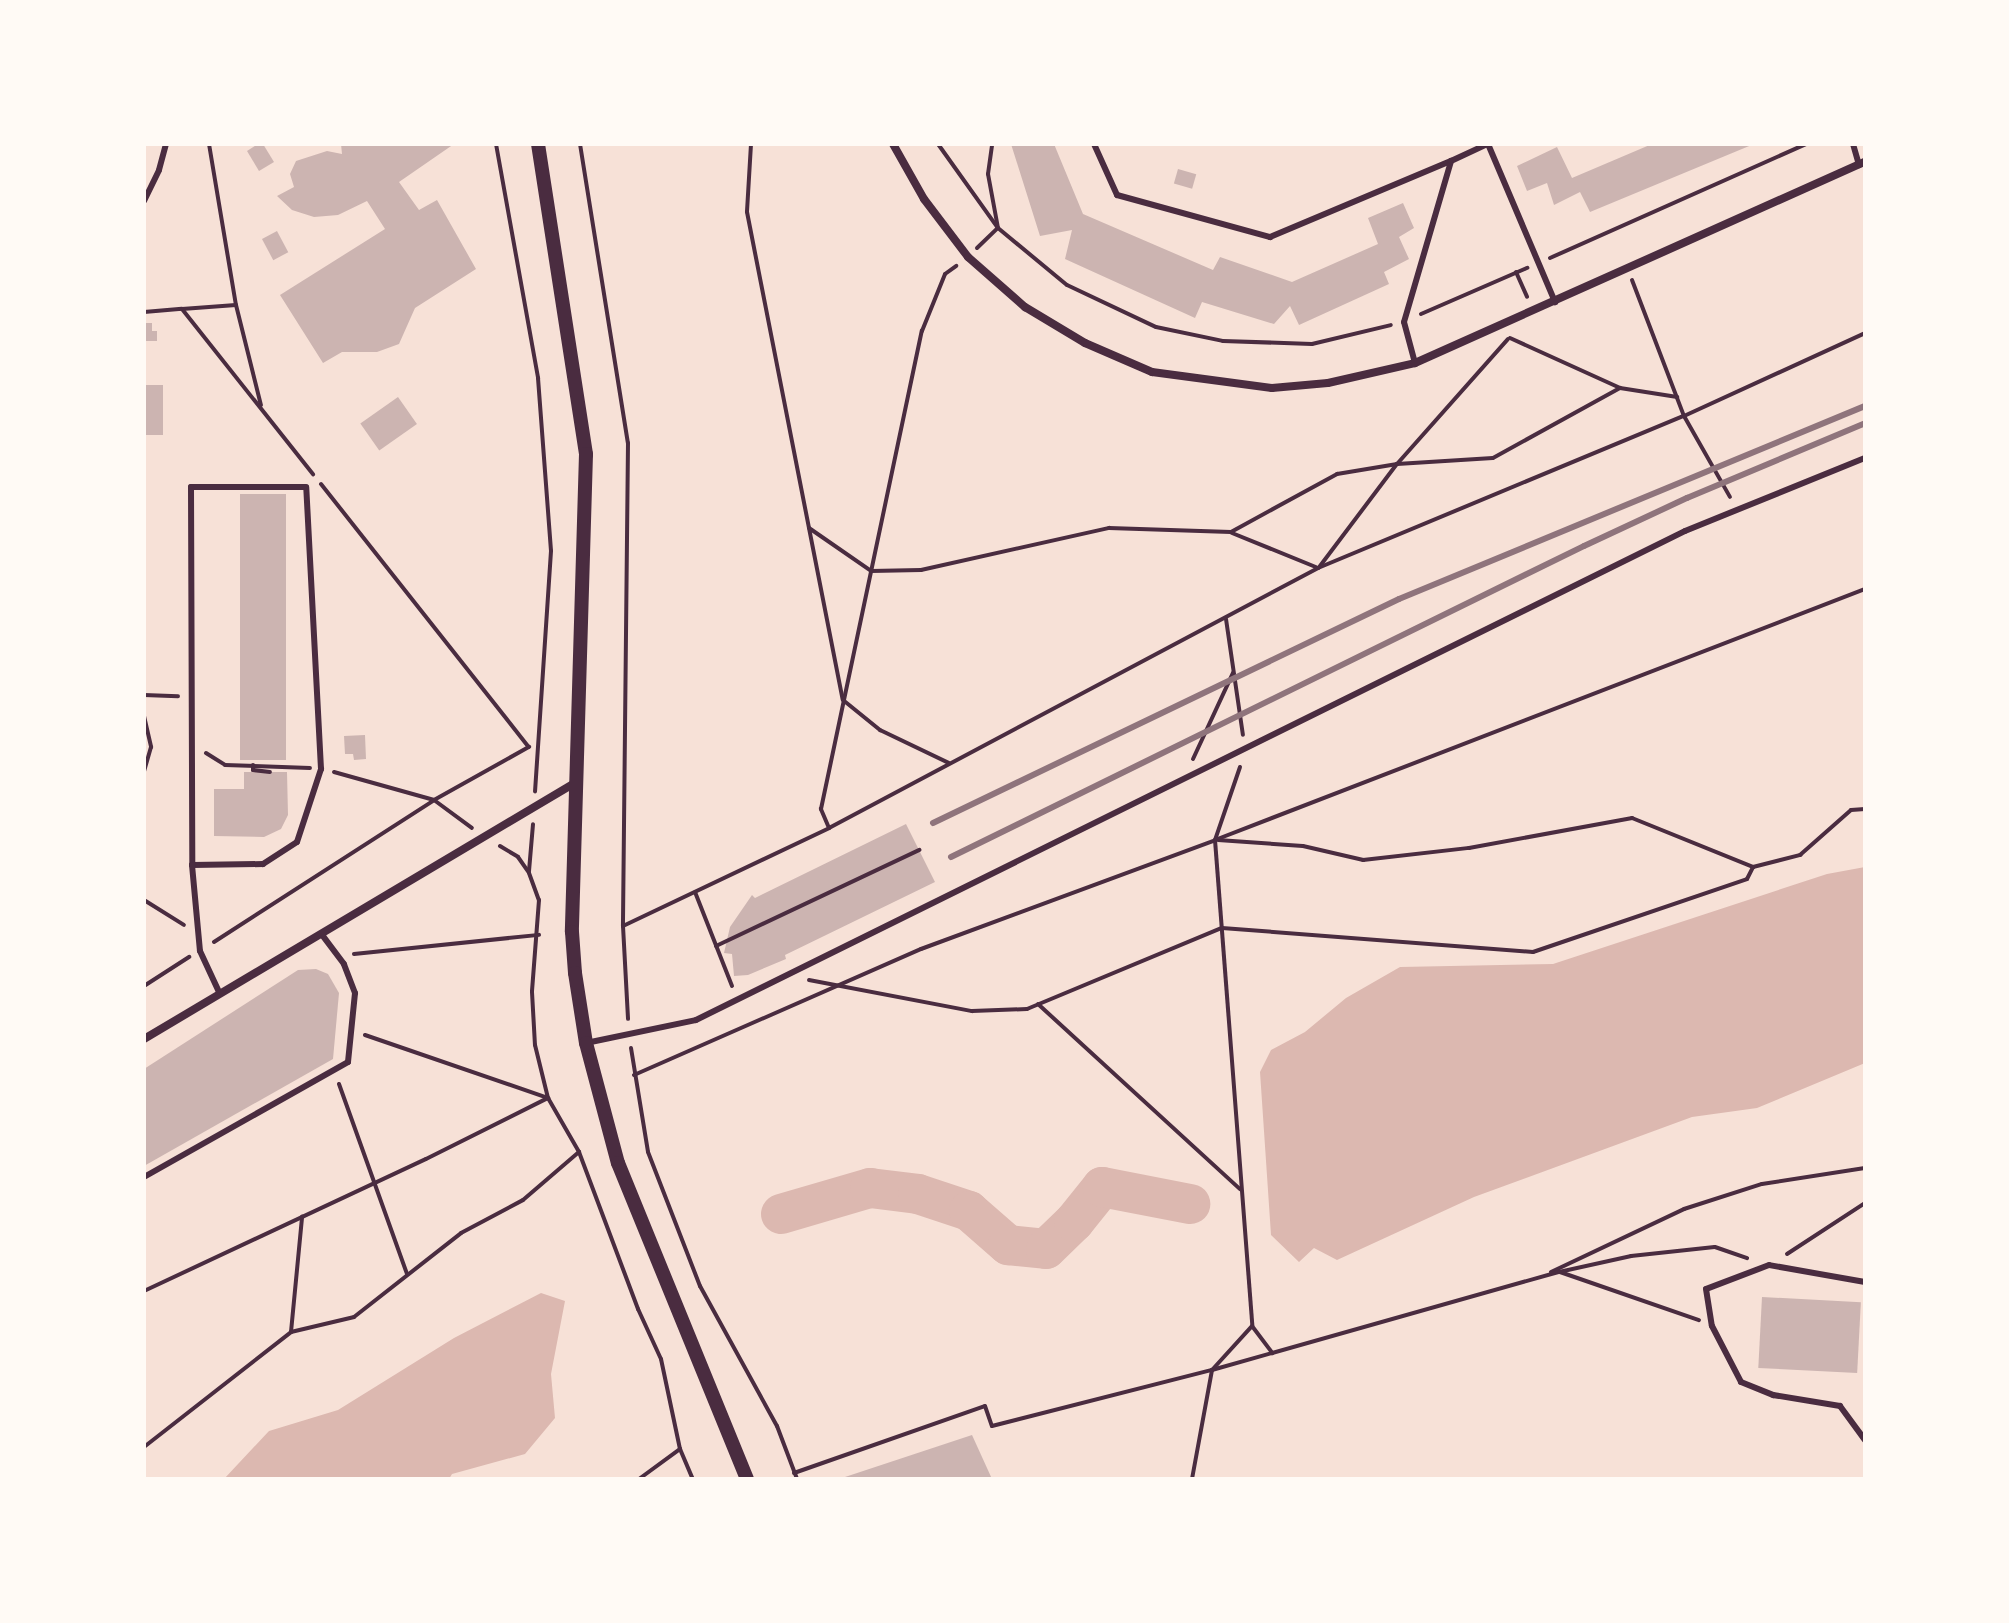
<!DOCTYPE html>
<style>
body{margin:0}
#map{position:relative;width:2009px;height:1623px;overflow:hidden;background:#f7e1d7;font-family:Montserrat,sans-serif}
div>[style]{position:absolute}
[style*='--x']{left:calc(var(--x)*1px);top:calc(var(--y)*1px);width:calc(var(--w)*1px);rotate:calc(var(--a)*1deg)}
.water>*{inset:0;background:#dcb8b0}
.river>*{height:40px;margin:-20px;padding:0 20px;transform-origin:20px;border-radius:20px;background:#dcb8b0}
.building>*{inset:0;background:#ccb4b1;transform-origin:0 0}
.path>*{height:4px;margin:-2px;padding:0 2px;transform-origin:2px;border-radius:2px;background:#4a2c40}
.service>*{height:6px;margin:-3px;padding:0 3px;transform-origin:3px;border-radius:3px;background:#4a2c40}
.minor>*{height:8px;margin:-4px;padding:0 4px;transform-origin:4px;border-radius:4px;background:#4a2c40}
.tertiary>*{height:14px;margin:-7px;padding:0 7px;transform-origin:7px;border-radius:7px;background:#4a2c40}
.rail>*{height:6px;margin:-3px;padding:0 3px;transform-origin:3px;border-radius:3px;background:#8f747c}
span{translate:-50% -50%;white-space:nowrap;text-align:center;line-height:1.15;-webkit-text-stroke:6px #fffaf5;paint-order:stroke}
.frame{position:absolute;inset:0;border:146px solid #fffaf5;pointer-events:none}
</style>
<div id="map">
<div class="water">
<i style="clip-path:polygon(1865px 867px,1865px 1063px,1757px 1108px,1692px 1117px,1474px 1197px,1337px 1260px,1314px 1248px,1299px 1262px,1271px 1235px,1260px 1072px,1271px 1050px,1305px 1032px,1346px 998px,1400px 967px,1553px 964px,1827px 874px)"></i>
<i style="clip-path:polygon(541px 1293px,565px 1301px,551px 1374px,555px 1418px,525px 1454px,452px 1474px,449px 1479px,224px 1479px,269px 1431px,338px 1410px,454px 1338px)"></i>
</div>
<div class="river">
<i style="--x:781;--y:1214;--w:93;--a:-16.3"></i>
<i style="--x:870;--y:1188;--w:48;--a:7.1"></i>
<i style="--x:918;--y:1194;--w:54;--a:18.4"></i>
<i style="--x:969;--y:1211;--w:52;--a:41.1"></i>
<i style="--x:1008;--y:1245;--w:38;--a:6"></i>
<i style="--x:1046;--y:1249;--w:39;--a:-44"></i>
<i style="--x:1074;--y:1222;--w:45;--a:-51.3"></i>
<i style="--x:1102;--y:1187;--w:90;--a:10.9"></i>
</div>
<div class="building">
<i style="clip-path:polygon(258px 144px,263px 144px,274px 162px,259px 171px,247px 151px)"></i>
<i style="clip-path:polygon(341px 144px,454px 144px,399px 182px,419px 210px,437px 200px,476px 269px,415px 308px,399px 344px,377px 352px,342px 352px,323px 363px,280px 295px,385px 229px,367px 201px,338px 215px,314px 217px,292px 210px,277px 196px,294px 187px,290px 174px,296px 161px,327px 151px,342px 154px)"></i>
<i style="clip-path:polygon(1011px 144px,1054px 144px,1083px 214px,1213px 270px,1220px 257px,1292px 282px,1378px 244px,1368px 218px,1403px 203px,1414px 228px,1399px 237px,1409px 259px,1384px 272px,1389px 284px,1299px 325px,1290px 306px,1274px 324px,1202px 302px,1195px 318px,1065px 259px,1072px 230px,1040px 236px)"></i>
<i style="clip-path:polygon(1652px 144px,1754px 144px,1590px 212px,1580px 192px,1554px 205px,1547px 183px,1527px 191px,1517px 166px,1557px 147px,1572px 178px)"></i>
<i style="left:1178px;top:169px;width:19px;height:15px;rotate:16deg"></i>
<i style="left:277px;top:231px;width:24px;height:17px;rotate:62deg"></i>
<i style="clip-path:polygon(144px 323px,152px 323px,152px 331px,157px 331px,157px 341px,144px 341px)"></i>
<i style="left:144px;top:385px;width:19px;height:50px"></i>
<i style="left:398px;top:397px;width:33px;height:46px;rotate:55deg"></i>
<i style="left:240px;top:494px;width:46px;height:266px"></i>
<i style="clip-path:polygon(365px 735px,366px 759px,354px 760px,353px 754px,345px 754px,344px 736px)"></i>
<i style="clip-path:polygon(244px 772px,287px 772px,288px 815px,281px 829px,264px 837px,214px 836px,214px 789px,244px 789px)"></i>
<i style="clip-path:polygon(906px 824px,935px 882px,785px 955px,786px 959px,748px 975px,734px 976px,732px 954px,724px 953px,730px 927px,752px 895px,755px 898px)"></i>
<i style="clip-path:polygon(316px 969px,328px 974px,339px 993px,333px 1059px,144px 1166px,144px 1069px,298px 970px)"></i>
<i style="left:1762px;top:1297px;width:99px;height:71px;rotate:3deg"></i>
<i style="clip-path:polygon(972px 1435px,992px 1479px,842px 1479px,842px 1478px)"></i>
</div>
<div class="path">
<i style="--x:209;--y:144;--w:163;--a:80.5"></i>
<i style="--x:236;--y:305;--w:103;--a:76"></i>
<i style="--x:496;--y:144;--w:238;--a:79.8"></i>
<i style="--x:538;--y:378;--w:173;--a:85.7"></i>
<i style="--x:551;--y:551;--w:241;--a:93.8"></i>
<i style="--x:580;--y:144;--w:303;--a:80.9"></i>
<i style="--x:628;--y:443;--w:483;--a:90.6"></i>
<i style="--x:623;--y:926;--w:93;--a:86.9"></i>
<i style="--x:751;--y:144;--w:68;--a:93.4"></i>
<i style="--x:747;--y:212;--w:497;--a:78.9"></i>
<i style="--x:843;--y:700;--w:48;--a:39"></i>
<i style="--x:880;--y:730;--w:76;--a:25.6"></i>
<i style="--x:938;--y:144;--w:103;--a:54.5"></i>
<i style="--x:998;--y:228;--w:89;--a:39.6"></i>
<i style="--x:1067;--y:285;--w:98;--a:25.3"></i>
<i style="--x:1156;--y:327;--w:68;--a:11.8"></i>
<i style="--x:1223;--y:341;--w:89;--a:1.9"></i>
<i style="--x:1312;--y:344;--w:81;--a:-13.5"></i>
<i style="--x:977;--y:248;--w:29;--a:-44"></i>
<i style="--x:998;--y:228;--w:55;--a:-100.5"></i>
<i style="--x:988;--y:174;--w:30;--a:-82"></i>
<i style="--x:1550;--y:258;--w:280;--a:-24"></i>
<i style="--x:1516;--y:272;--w:27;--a:66"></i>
<i style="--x:1632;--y:280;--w:146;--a:69.1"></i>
<i style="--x:1684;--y:416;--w:93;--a:60.4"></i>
<i style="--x:182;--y:309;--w:54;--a:-4.2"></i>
<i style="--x:144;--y:312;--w:38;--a:-5"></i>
<i style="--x:182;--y:309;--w:211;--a:51.6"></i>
<i style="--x:1421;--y:314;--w:116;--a:-23.5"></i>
<i style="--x:1510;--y:338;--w:121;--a:24.4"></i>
<i style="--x:321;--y:484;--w:335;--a:51.7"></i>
<i style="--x:809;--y:528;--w:75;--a:34.7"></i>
<i style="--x:871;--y:571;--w:50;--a:-1.1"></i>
<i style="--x:921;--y:570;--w:193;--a:-12.6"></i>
<i style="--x:1109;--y:528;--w:122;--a:1.9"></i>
<i style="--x:1231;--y:532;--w:121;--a:-28.7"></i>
<i style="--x:1337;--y:474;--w:61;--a:-9.5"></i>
<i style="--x:1397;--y:464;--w:96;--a:-3.6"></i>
<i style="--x:1493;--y:458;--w:145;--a:-28.9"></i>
<i style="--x:1620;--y:388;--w:58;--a:9"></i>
<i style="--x:1232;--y:533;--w:93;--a:22.1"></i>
<i style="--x:1320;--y:566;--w:128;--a:-53"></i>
<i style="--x:1397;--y:464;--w:167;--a:-48.4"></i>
<i style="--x:1226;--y:619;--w:117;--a:81.7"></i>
<i style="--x:144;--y:695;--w:34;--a:2"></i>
<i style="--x:144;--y:716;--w:32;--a:77"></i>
<i style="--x:151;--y:747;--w:25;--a:106"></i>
<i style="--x:206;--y:753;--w:22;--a:32"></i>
<i style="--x:225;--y:765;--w:85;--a:2"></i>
<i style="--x:1193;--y:759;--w:95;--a:-65.1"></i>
<i style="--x:253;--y:765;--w:5;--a:90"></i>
<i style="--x:253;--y:770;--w:17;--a:7"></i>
<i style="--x:1240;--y:767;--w:77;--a:108.9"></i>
<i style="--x:1215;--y:840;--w:487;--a:85.6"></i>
<i style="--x:1252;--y:1326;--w:34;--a:53"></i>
<i style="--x:334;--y:772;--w:104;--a:15.6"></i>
<i style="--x:434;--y:800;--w:47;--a:36.4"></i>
<i style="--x:829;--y:828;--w:21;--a:-113"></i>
<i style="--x:821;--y:809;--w:489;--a:-78.1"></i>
<i style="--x:922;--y:331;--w:61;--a:-68"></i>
<i style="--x:945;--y:274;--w:14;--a:-36"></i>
<i style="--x:1218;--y:840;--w:85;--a:4"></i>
<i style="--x:1303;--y:846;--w:62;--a:13.1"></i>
<i style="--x:1363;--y:860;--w:107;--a:-6.5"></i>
<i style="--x:1469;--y:848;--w:166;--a:-10.4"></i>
<i style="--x:1632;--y:818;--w:131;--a:22"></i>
<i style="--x:1753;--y:867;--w:49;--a:-14.3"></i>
<i style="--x:1800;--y:855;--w:68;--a:-41.4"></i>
<i style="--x:1851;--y:810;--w:14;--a:-4"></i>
<i style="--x:500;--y:846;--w:21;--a:31"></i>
<i style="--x:518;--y:857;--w:19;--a:55"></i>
<i style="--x:529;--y:873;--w:29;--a:70"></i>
<i style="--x:539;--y:900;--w:92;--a:94.4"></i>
<i style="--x:532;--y:992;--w:53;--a:86.8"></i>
<i style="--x:535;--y:1045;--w:55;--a:76.2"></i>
<i style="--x:548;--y:1098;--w:62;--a:60.1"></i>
<i style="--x:579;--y:1152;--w:168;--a:69.4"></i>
<i style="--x:638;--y:1309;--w:55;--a:65.3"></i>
<i style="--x:661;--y:1359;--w:92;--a:78.1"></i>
<i style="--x:680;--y:1449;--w:33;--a:67"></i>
<i style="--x:529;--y:871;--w:47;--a:-85.1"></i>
<i style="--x:695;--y:892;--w:101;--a:68.5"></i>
<i style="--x:144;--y:900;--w:47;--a:32"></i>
<i style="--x:623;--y:926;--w:228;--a:-25.4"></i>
<i style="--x:829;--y:828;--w:554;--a:-28"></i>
<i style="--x:1318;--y:568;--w:396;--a:-22.6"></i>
<i style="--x:1684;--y:416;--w:199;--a:-24.6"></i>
<i style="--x:214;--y:942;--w:262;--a:-32.8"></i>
<i style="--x:434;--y:800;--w:109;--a:-29.2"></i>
<i style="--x:716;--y:946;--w:225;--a:-25.3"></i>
<i style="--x:354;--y:954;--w:186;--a:-5.9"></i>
<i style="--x:809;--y:980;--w:166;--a:10.8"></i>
<i style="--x:972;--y:1011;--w:55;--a:-2.1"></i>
<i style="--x:1027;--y:1009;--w:211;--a:-22.6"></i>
<i style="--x:1222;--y:928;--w:312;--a:4.4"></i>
<i style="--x:1533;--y:952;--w:226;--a:-18.8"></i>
<i style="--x:1747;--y:879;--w:13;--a:-63"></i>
<i style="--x:144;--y:986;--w:54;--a:-32.8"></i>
<i style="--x:1038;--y:1004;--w:274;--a:42.5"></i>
<i style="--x:365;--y:1035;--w:194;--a:19"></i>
<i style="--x:631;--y:1048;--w:105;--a:80.7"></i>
<i style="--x:648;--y:1152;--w:144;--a:68.8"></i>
<i style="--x:700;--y:1286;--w:160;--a:61.2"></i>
<i style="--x:777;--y:1426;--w:57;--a:69.3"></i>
<i style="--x:634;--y:1075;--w:313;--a:-23.7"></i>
<i style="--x:921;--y:949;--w:314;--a:-20.3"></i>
<i style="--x:1215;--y:840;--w:697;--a:-21.11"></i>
<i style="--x:339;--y:1084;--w:202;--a:70.3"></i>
<i style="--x:1787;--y:1254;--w:93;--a:-33.2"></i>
<i style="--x:1551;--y:1272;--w:147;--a:-25.3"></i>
<i style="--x:1684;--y:1209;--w:82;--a:-17.8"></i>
<i style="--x:1762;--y:1184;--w:104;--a:-8.8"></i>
<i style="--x:1560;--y:1272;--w:147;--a:19.1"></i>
<i style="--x:144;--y:1291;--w:311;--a:-25.1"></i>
<i style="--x:426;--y:1159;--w:136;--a:-26.6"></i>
<i style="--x:291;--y:1332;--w:116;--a:-84.5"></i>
<i style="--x:144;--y:1447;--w:187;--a:-38"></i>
<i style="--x:291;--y:1332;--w:65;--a:-13.4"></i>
<i style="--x:354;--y:1317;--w:136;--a:-38.1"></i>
<i style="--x:461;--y:1233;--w:70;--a:-28"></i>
<i style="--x:523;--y:1200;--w:74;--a:-40.6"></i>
<i style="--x:794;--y:1473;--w:202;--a:-19.3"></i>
<i style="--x:985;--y:1406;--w:21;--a:71"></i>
<i style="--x:992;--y:1426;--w:227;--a:-14.3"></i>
<i style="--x:1212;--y:1370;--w:361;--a:-15.8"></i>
<i style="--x:1559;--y:1272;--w:74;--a:-12.5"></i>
<i style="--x:1631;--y:1256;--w:84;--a:-6.1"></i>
<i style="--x:1715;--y:1247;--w:34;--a:19"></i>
<i style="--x:639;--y:1479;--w:51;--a:-36.2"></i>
<i style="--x:1192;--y:1479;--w:111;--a:-79.6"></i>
<i style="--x:1212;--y:1370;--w:59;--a:-47.7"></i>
</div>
<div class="service">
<i style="--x:1094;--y:144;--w:56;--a:65.7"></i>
<i style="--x:1117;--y:195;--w:159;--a:15.4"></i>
<i style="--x:1270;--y:237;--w:196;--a:-22.8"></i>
<i style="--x:1488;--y:144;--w:172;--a:67"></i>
<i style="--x:1853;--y:144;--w:22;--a:74"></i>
<i style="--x:144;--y:201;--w:34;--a:-64"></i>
<i style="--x:159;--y:170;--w:27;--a:-75"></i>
<i style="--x:1415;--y:363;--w:42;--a:-105"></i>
<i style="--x:1404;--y:322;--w:168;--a:-73.7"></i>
<i style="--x:1451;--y:161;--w:40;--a:-25"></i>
<i style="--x:192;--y:865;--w:71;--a:-0.8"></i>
<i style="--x:263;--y:864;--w:40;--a:-32.9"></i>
<i style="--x:297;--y:842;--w:77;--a:-71.8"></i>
<i style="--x:321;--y:769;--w:282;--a:-93"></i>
<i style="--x:306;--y:487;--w:115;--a:180"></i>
<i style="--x:191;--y:487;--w:378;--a:89.8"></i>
<i style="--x:192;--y:865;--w:86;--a:84.7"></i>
<i style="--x:200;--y:951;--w:47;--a:65.1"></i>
<i style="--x:586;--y:1043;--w:112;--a:-11.8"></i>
<i style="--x:696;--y:1020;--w:1103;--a:-26.31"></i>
<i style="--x:1685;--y:531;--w:194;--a:-22.1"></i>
<i style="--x:144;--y:1177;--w:234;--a:-29.4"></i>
<i style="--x:348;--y:1062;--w:69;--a:-84.2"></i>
<i style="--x:355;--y:993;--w:31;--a:-111"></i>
<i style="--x:344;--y:964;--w:38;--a:-127"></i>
<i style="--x:1865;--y:1282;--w:97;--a:-170"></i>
<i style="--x:1769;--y:1265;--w:67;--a:159.1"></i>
<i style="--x:1706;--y:1289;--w:37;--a:81"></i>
<i style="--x:1712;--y:1326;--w:63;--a:62.6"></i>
<i style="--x:1741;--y:1382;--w:35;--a:22"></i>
<i style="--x:1773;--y:1395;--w:68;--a:9.3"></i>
<i style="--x:1840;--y:1406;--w:42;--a:53.7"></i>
</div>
<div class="minor">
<i style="--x:893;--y:144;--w:63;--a:60.6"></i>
<i style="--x:924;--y:199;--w:73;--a:52.8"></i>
<i style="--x:968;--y:257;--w:76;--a:41.3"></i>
<i style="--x:1025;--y:307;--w:70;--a:31"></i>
<i style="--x:1085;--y:343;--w:73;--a:23.4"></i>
<i style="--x:1152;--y:372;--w:121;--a:7.6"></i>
<i style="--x:1272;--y:388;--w:56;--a:-5.1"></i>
<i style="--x:1328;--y:383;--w:89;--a:-12.9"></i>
<i style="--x:1415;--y:363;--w:493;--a:-24.1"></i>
<i style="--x:144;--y:1039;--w:505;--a:-30.73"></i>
</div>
<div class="tertiary">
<i style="--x:538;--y:144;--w:314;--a:81.2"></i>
<i style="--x:586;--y:454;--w:478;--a:91.7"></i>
<i style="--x:572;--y:932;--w:41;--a:85.8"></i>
<i style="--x:575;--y:973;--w:71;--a:81.1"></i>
<i style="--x:586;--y:1043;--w:124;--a:75.1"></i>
<i style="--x:618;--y:1163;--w:341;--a:67.8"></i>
</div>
<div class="rail">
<i style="--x:933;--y:823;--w:517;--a:-25.67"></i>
<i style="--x:1399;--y:599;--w:504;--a:-22.5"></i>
<i style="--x:951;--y:857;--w:705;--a:-26.17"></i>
<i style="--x:1584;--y:546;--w:114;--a:-25"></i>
<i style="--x:1687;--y:498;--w:193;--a:-22.8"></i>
</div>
<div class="frame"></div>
</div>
